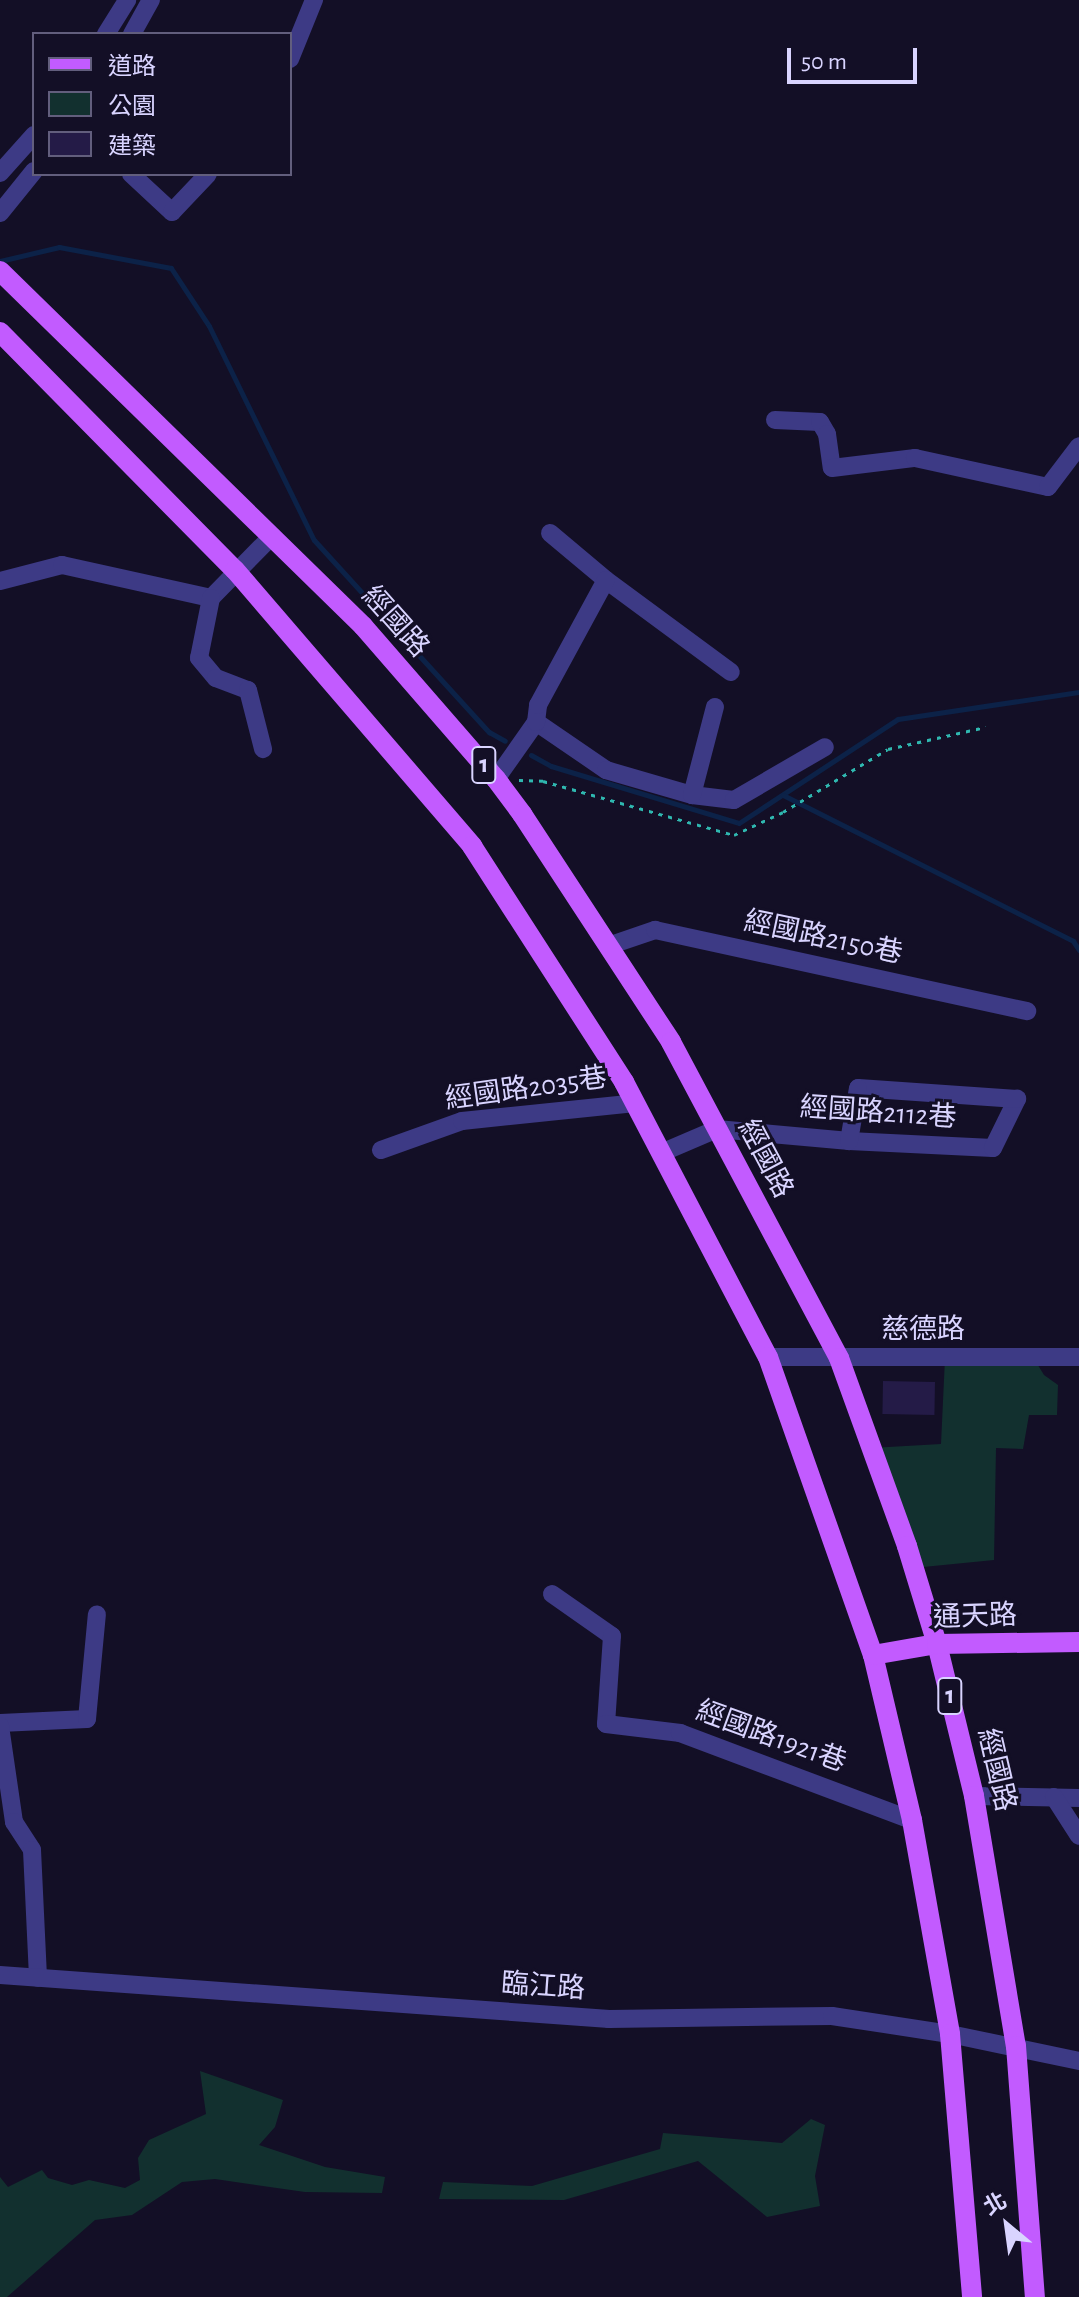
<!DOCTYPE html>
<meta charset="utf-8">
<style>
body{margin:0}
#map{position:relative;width:1079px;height:2297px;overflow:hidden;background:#130f26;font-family:"Alegreya Sans","Noto Sans TC",sans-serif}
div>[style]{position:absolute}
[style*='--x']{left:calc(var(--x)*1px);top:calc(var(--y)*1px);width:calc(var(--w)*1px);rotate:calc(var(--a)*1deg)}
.green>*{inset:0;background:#12302f}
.stream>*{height:5px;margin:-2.5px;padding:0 2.5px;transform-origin:2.5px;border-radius:2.5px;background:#0c2248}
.building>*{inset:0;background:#241b47;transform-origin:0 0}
.path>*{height:3px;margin-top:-1.5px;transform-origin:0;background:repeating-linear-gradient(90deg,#2fb8b0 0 4px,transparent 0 10px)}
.minor>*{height:18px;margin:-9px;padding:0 9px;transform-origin:9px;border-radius:9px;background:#3d3a85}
.major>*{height:20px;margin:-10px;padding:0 10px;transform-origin:10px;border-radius:10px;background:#c25bff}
span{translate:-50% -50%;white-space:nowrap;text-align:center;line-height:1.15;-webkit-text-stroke:6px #130f26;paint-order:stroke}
.shield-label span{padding:2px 6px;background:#130f26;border:2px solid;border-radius:6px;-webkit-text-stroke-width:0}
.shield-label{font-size:26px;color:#d9d4ff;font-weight:700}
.street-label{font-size:28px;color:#d9d4ff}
.legend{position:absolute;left:32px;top:32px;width:260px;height:144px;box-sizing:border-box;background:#130f26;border:2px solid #625e7d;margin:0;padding:10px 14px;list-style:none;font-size:24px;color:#d9d4ff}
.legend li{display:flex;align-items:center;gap:16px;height:40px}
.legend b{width:40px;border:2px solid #625e7d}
.north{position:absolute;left:967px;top:2185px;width:80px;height:80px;-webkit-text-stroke:6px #130f26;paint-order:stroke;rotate:331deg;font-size:22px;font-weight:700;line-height:32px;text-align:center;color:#d9d4ff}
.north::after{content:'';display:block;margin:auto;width:28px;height:36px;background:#d9d4ff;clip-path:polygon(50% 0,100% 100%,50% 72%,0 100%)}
.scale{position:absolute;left:787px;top:48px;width:130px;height:36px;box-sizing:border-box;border:4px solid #d9d4ff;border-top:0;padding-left:10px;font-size:24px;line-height:28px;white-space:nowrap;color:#d9d4ff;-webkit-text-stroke:6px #130f26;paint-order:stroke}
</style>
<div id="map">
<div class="green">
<i style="clip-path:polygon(1033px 1357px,1044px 1375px,1058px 1385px,1057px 1415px,1029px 1415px,1023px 1449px,996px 1448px,994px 1560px,913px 1568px,871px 1448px,941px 1444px,945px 1358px)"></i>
<i style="clip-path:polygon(200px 2071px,283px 2100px,275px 2127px,259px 2145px,325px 2167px,385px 2177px,382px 2193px,305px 2192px,215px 2179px,182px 2182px,132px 2215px,95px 2220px,7px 2297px,0 2297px,0 2177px,8px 2187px,42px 2170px,48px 2178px,72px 2185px,89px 2180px,125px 2188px,140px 2180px,138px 2158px,149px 2140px,206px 2114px)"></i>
<i style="clip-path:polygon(811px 2119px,825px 2125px,815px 2176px,820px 2206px,767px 2217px,698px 2161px,564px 2200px,439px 2199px,443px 2182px,532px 2186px,660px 2149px,663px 2133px,782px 2143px)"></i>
</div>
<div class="stream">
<i style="--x:0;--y:261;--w:61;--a:-13.3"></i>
<i style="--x:59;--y:247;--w:114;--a:10.6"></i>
<i style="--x:171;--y:268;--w:69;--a:56.8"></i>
<i style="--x:209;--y:326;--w:238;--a:63.9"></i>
<i style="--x:314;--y:540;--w:260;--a:47.7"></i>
<i style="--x:489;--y:732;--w:18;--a:29"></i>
<i style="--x:531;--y:755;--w:23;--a:29"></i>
<i style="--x:551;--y:766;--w:196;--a:16.9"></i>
<i style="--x:739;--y:823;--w:190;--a:-33.2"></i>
<i style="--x:898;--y:719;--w:183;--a:-8.5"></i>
<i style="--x:783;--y:795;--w:325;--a:26.7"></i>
<i style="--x:1073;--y:941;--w:11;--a:56"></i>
</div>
<div class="building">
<i style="left:883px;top:1381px;width:52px;height:33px;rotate:1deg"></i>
</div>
<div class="path">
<i style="--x:519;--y:780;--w:24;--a:2"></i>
<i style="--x:543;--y:781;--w:198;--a:15.8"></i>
<i style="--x:734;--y:835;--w:54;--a:-25.1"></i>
<i style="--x:783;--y:812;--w:122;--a:-31"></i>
<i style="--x:888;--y:749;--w:100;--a:-12.7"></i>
</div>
<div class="minor">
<i style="--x:106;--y:34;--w:40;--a:-58"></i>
<i style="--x:132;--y:34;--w:39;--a:-61"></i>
<i style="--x:290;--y:59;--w:64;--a:-67.9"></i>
<i style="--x:0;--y:173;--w:51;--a:-48.2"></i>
<i style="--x:131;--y:174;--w:56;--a:42.8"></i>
<i style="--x:172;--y:212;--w:52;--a:-46.5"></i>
<i style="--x:0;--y:213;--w:54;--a:-51"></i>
<i style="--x:775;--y:420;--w:45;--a:2.5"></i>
<i style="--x:820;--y:422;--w:14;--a:60"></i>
<i style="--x:827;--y:434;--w:34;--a:82"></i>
<i style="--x:832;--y:468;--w:84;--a:-6.9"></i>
<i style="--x:915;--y:458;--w:136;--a:12.3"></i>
<i style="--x:1048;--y:487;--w:51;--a:-52.9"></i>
<i style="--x:550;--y:533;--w:73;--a:40"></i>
<i style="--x:606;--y:580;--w:155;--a:36.4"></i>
<i style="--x:0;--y:581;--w:64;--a:-14.5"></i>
<i style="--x:62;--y:565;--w:153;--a:12.5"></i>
<i style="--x:211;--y:598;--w:87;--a:-45.5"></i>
<i style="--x:211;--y:598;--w:61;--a:101.3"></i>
<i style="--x:199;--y:658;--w:26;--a:50"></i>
<i style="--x:216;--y:678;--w:34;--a:21"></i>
<i style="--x:248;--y:690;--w:61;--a:75.7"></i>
<i style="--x:536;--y:722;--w:85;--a:34.4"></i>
<i style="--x:606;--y:770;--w:90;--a:16.2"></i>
<i style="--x:692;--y:795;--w:42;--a:6.8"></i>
<i style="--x:734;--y:800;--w:105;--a:-30.2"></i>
<i style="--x:496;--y:779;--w:70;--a:-54.9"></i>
<i style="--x:536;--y:722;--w:17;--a:-83"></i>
<i style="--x:538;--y:705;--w:142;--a:-61.5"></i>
<i style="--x:692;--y:795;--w:91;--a:-75.4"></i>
<i style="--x:608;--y:946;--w:50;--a:-18.8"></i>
<i style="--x:655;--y:930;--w:381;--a:12.3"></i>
<i style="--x:381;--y:1150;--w:86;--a:-19.7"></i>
<i style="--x:462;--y:1121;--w:174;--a:-5.9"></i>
<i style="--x:661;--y:1153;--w:61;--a:-23.2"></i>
<i style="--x:717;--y:1129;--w:133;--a:5.2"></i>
<i style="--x:849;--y:1141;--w:144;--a:2.8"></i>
<i style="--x:993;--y:1148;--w:55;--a:-63.9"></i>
<i style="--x:1017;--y:1099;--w:159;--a:-176"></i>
<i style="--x:858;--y:1088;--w:54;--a:99.6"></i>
<i style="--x:768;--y:1357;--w:311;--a:0"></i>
<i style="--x:552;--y:1594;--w:73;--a:35"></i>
<i style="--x:612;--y:1636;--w:88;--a:93.9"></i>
<i style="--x:606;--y:1724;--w:75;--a:6.9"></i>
<i style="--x:680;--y:1733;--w:248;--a:20.6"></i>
<i style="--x:0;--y:1723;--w:87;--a:-2.6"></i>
<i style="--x:87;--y:1719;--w:105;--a:-84.6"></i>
<i style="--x:0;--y:1726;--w:97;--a:81.7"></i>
<i style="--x:14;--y:1822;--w:33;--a:57"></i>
<i style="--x:32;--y:1850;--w:128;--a:87.3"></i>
<i style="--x:974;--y:1796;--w:105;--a:1.1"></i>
<i style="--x:1054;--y:1797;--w:46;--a:57.3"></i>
<i style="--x:0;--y:1975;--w:611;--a:4.13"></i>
<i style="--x:609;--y:2019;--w:223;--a:-0.8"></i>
<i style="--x:832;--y:2016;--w:119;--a:8.7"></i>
<i style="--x:950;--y:2034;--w:132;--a:11.8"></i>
</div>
<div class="major">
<i style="--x:0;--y:271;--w:508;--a:44.36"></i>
<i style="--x:363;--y:626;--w:203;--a:49"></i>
<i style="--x:496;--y:779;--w:44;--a:53.4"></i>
<i style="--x:522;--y:814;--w:272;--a:56.8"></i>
<i style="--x:671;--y:1042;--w:358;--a:62"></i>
<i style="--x:839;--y:1358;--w:200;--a:70.1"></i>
<i style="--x:907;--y:1546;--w:102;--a:73"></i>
<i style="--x:937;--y:1644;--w:156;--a:76.3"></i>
<i style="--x:974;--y:1796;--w:254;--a:80.5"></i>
<i style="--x:1016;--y:2046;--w:252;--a:85.7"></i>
<i style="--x:0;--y:332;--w:334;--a:45.4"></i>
<i style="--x:235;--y:570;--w:364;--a:49.3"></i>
<i style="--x:472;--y:846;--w:281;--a:57.2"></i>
<i style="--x:624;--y:1082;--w:310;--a:62.4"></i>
<i style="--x:768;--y:1357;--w:316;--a:70.6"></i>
<i style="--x:873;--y:1655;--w:170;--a:76.7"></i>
<i style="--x:912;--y:1820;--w:217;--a:79.9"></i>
<i style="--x:950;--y:2034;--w:264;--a:85.2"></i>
<i style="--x:873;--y:1655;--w:65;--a:-9.8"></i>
<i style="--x:937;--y:1644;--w:142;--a:-0.8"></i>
</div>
<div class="shield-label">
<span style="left:484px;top:765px">1</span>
<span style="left:950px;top:1696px">1</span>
</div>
<div class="street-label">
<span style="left:395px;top:622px;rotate:48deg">經國路</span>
<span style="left:823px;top:938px;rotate:12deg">經國路2150巷</span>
<span style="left:526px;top:1089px;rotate:-8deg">經國路2035巷</span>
<span style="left:878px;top:1113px;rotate:4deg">經國路2112巷</span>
<span style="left:765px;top:1159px;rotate:62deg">經國路</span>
<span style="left:923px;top:1330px">慈德路</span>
<span style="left:975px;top:1617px;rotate:-2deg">通天路</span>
<span style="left:771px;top:1737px;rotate:20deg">經國路1921巷</span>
<span style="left:996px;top:1770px;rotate:77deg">經國路</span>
<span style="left:543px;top:1987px;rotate:4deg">臨江路</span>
</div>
<ul class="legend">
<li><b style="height:10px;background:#c25bff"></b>道路</li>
<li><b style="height:22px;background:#12302f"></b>公園</li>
<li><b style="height:22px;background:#241b47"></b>建築</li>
</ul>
<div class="north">北</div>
<div class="scale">50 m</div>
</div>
